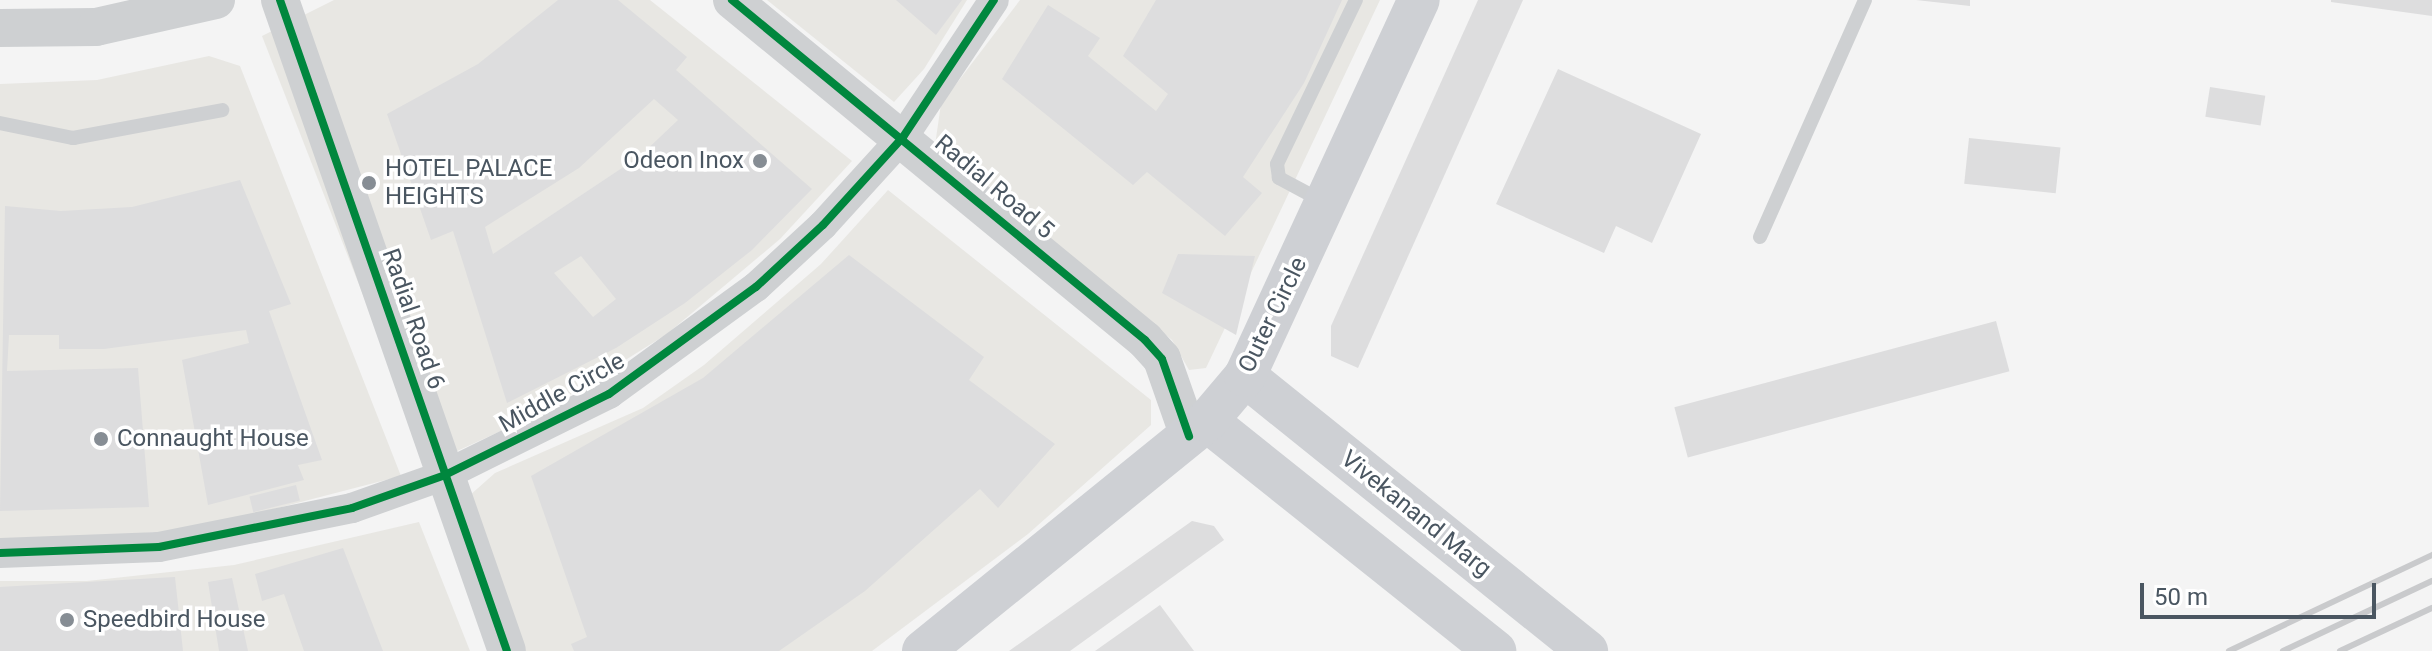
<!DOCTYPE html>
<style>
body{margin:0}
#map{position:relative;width:2432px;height:651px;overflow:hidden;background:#f4f4f4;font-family:Roboto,sans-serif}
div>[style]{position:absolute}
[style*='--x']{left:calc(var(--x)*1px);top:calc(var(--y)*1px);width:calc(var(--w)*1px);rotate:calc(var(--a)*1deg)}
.commercial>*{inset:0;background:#e8e7e3}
.building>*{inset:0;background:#ddddde;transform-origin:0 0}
.service>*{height:14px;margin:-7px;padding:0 7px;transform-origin:7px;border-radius:7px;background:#ced0d2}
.minor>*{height:30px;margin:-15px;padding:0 15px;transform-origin:15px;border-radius:15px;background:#ced0d2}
.tertiary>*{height:38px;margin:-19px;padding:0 19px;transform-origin:19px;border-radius:19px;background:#ced0d2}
.secondary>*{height:42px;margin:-21px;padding:0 21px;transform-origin:21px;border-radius:21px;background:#ced0d4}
.rail>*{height:6px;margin:-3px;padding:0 3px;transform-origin:3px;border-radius:3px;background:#c9cacc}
.cycleway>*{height:8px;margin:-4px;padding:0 4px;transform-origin:4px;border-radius:4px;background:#00873e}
.dots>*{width:22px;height:22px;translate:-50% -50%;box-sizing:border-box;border:4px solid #fff;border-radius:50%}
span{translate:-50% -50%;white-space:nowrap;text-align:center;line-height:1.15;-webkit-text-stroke:7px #fff;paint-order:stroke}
.poi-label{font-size:24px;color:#4a5661}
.right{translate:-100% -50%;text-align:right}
.left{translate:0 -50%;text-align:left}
.street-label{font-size:24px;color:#4a5661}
.scale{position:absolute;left:2140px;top:583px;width:236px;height:36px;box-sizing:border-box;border:4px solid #4a5661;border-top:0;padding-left:10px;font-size:24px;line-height:28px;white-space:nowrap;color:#4a5661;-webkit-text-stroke:6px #fff;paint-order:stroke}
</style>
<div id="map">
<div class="commercial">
<i style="clip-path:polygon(334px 0,650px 0,852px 161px,780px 239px,667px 334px,542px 412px,429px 464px,262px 36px)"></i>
<i style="clip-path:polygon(767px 0,967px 0,924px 69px,894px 102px)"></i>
<i style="clip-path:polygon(1020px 0,1380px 0,1206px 368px,1189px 370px,1172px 340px,935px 145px,941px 104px)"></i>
<i style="clip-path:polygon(209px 56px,240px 66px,401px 476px,193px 530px,0 542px,0 84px,97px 80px)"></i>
<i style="clip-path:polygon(888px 190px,1151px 400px,1151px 425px,1028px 534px,872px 651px,517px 651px,460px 504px,495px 473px,643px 408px,704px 365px,821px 264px)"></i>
<i style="clip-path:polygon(419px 522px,470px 651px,0 651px,0 581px,87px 581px,234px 565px)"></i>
</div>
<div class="building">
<i style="clip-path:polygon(evenodd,558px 0,618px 0,687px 57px,676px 70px,812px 189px,752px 250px,685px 303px,616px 348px,507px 403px,453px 231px,431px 240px,387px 114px,478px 64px,558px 0,654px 99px,678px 120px,640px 156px,493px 254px,485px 227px,579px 168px,654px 99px,558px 0,581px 256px,616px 299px,593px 317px,554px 273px,581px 256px)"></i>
<i style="clip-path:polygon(896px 0,962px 0,936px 35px)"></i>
<i style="clip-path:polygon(1156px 0,1342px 0,1304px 83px,1243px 177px,1262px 193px,1225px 236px,1147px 172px,1133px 185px,1002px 79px,1048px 5px,1100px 38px,1088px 56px,1156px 111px,1168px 94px,1123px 56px)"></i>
<i style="clip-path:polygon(1478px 0,1523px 0,1358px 368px,1331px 356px,1331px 326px)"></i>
<i style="clip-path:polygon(1916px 0,1970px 0,1970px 6px)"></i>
<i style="clip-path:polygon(2432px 0,2432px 16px,2331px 2px,2331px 0)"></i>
<i style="clip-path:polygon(1558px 69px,1701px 134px,1652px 243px,1616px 226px,1604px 253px,1496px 204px)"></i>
<i style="left:2210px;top:87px;width:56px;height:30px;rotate:9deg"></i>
<i style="left:1969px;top:138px;width:92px;height:46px;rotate:6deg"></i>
<i style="clip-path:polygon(240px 180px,291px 304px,269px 311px,322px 460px,298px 465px,304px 480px,208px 505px,182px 360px,249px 343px,246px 330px,104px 349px,59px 349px,59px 335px,9px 335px,7px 371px,138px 368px,149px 507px,0 511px,5px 206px,61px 211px,132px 207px)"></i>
<i style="clip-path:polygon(1178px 254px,1255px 256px,1236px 335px,1162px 293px)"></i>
<i style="clip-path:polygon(849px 255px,984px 357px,969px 380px,1055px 444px,998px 508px,980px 489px,865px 591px,779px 651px,574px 651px,571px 644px,587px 637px,531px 476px,703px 378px)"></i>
<i style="left:1996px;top:321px;width:52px;height:333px;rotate:75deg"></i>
<i style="left:296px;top:485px;width:16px;height:48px;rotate:76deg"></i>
<i style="clip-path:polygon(1192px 521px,1214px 526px,1224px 540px,1070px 651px,1009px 651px)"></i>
<i style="clip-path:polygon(343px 548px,383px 651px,304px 651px,284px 594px,262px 601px,255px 574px)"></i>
<i style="clip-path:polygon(175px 577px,183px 651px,0 651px,0 587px)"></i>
<i style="clip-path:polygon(232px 578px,248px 651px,219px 651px,208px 582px)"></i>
<i style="clip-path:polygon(1160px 605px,1194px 651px,1095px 651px)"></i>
</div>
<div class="service">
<i style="--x:0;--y:123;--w:75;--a:11.6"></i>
<i style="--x:73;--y:138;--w:152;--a:-10.6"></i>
<i style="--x:1322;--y:201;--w:49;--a:-151.9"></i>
<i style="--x:1279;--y:178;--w:14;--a:-98"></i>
<i style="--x:1277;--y:164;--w:182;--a:-64.3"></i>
<i style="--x:1760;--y:237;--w:259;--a:-66.1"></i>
</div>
<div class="minor">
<i style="--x:0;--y:553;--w:159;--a:-2.2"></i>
<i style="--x:159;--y:547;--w:197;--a:-11.4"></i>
<i style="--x:352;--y:508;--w:99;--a:-19.5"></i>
<i style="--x:445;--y:475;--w:183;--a:-26.3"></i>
<i style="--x:609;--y:394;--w:182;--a:-36.1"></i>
<i style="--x:756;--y:287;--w:91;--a:-42.8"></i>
<i style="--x:823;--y:225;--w:119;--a:-47.7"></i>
<i style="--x:903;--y:137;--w:164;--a:-56.4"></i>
</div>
<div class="tertiary">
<i style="--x:280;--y:0;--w:689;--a:70.78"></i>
<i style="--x:732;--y:0;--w:535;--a:39.46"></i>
<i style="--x:1145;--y:340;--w:25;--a:48"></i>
<i style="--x:1162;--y:359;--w:82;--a:70.7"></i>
<i style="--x:0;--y:28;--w:96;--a:-0.6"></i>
<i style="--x:96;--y:27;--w:123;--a:-12.7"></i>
</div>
<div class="secondary">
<i style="--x:1245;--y:376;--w:439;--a:38.8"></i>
<i style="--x:1207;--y:421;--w:369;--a:38.6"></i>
<i style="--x:923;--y:651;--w:365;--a:-39"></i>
<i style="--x:1207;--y:421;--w:59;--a:-49.8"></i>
<i style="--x:1245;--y:376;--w:414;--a:-65.2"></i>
</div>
<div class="rail">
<i style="--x:2229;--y:651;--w:225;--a:-25.3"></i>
<i style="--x:2283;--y:651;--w:165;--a:-25.2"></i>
<i style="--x:2340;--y:651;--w:102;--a:-25.1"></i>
</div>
<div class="cycleway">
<i style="--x:280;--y:0;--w:689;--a:70.78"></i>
<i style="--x:732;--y:0;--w:535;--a:39.46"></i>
<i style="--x:1145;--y:340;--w:25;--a:48"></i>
<i style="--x:1162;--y:359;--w:82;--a:70.7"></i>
<i style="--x:0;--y:553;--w:159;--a:-2.2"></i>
<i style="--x:159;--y:547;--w:197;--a:-11.4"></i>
<i style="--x:352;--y:508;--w:99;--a:-19.5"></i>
<i style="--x:445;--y:475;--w:183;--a:-26.3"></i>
<i style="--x:609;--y:394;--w:182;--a:-36.1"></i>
<i style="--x:756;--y:287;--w:91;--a:-42.8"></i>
<i style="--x:823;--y:225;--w:119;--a:-47.7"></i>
<i style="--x:903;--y:137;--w:164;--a:-56.4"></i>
</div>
<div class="dots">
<i style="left:760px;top:161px;background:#868d94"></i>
<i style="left:369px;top:183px;background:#868d94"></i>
<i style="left:101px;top:439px;background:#868d94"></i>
<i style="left:67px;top:620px;background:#868d94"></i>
</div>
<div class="poi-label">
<span class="right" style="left:744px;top:161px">Odeon Inox</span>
<span class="left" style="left:385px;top:183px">HOTEL PALACE<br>HEIGHTS</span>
<span class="left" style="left:117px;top:439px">Connaught House</span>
<span class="left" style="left:83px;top:620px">Speedbird House</span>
</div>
<div class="street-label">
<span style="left:994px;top:187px;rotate:40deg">Radial Road 5</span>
<span style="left:1273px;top:315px;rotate:-64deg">Outer Circle</span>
<span style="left:413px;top:319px;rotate:71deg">Radial Road 6</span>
<span style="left:562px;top:393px;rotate:-29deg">Middle Circle</span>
<span style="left:1416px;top:514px;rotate:39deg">Vivekanand Marg</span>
</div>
<div class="scale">50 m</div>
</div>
